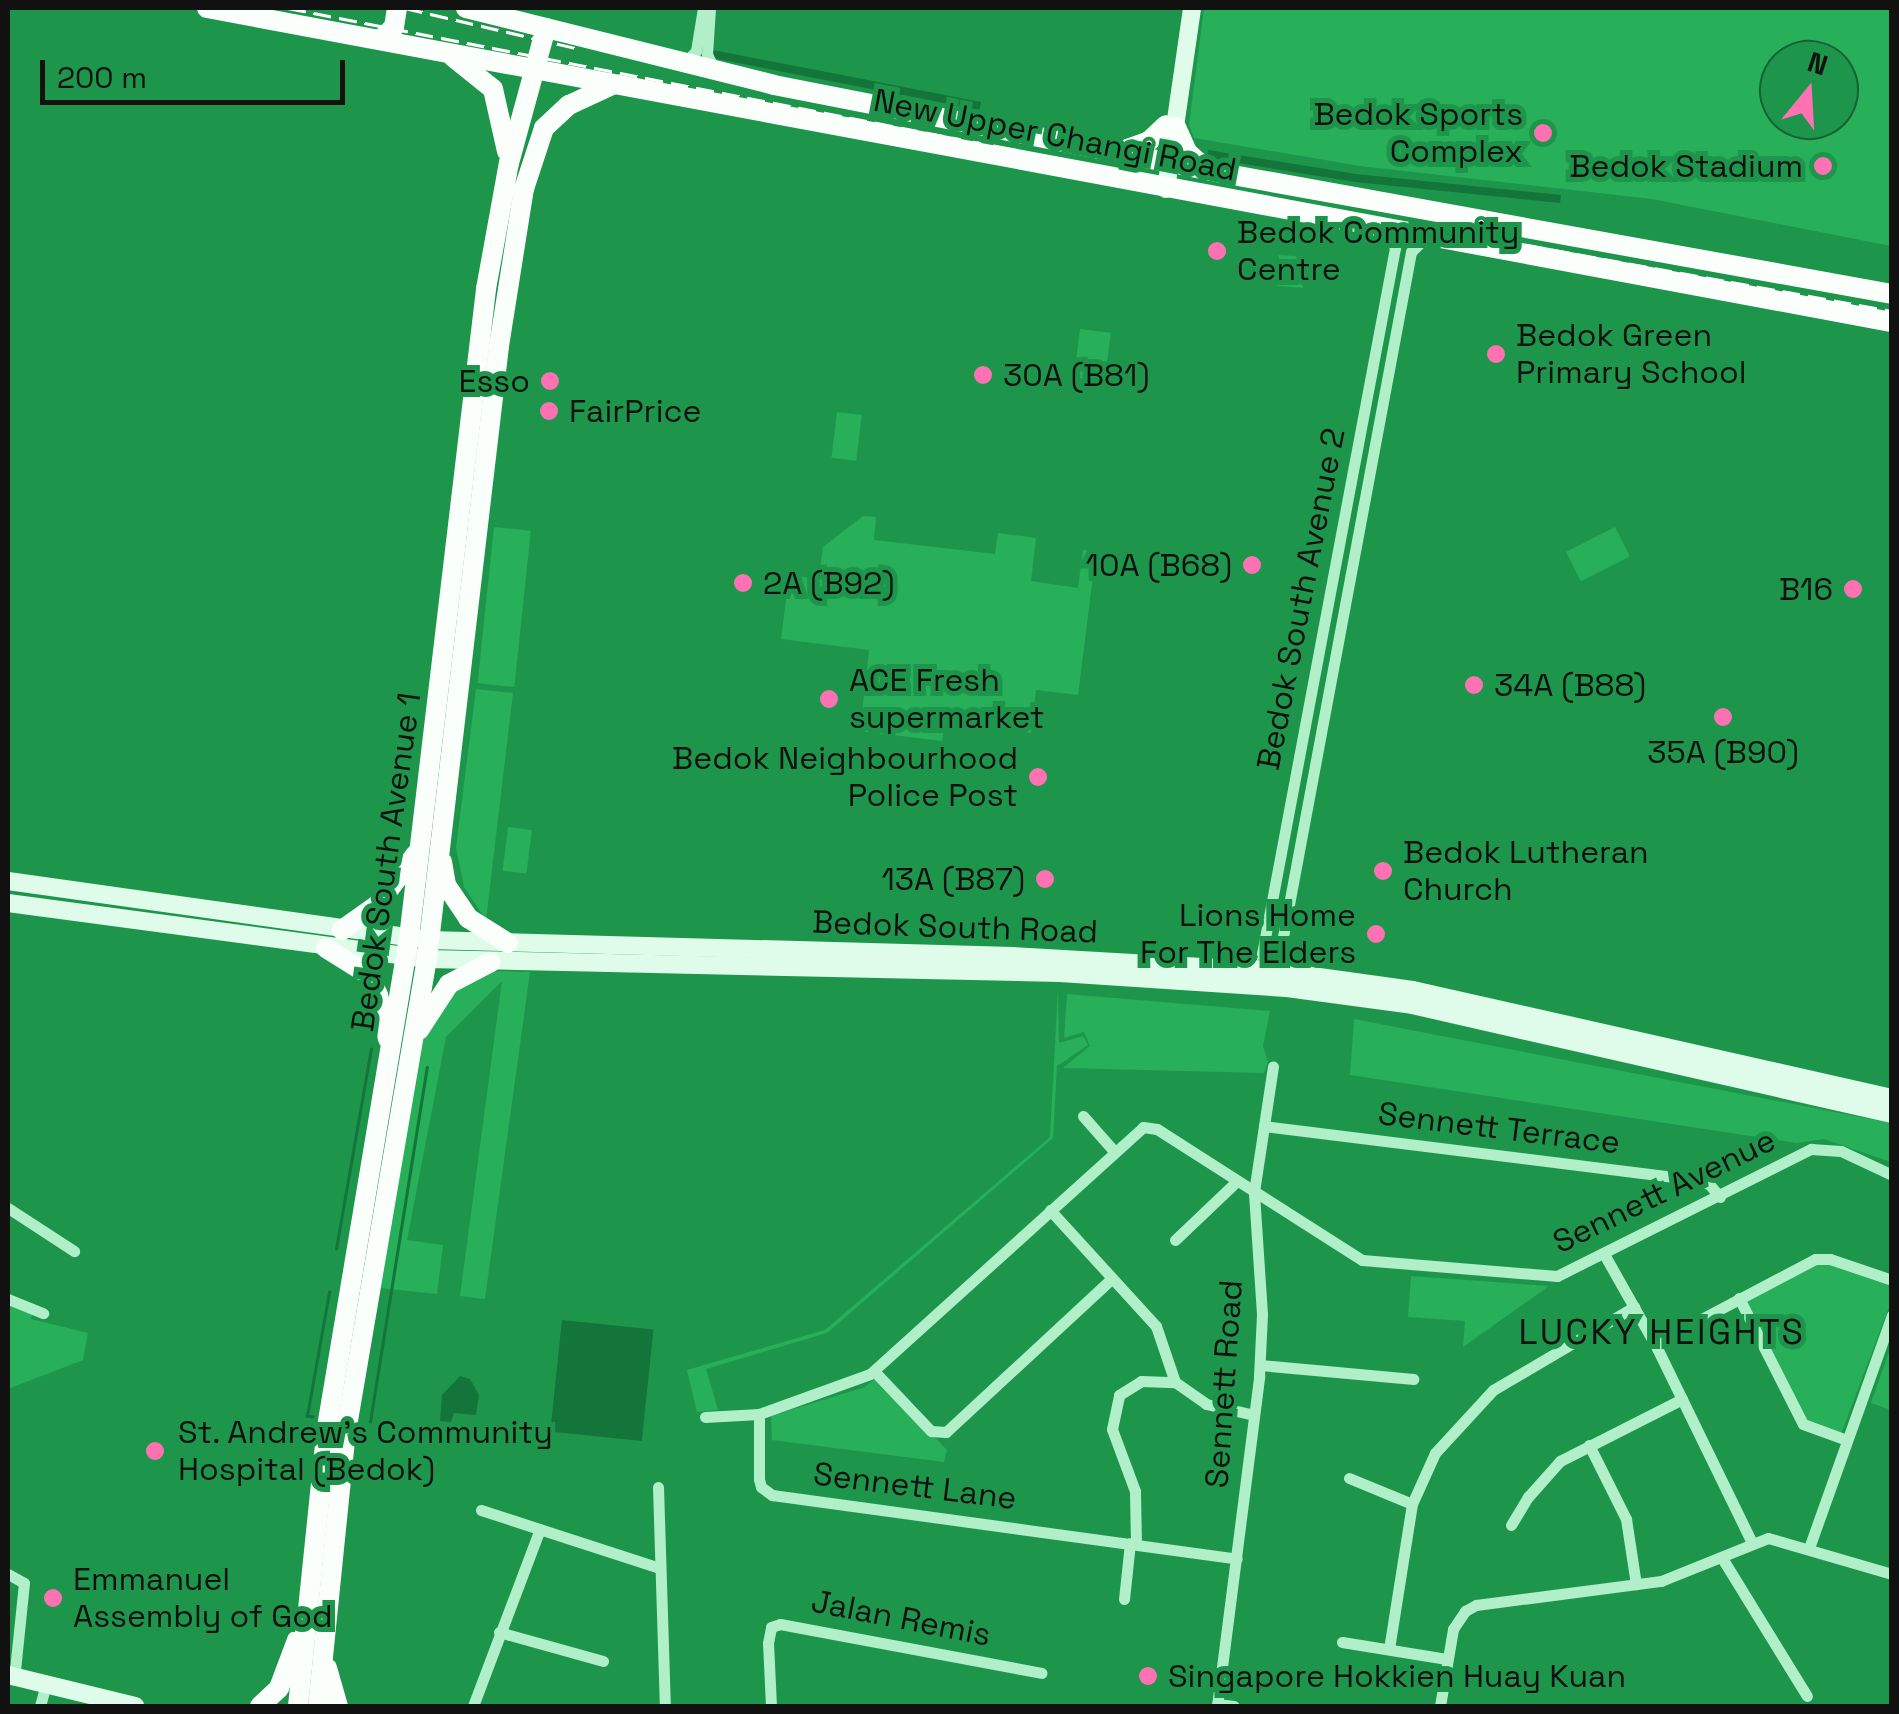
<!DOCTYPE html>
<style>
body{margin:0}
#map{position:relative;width:1899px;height:1714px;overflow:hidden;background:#1d964c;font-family:"Space Grotesk",sans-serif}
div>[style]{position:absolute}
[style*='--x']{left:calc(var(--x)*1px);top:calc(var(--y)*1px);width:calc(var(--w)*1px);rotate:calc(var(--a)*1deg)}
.green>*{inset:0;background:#27af59;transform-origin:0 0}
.water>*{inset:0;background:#14753a;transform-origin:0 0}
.stream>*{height:2.5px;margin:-1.25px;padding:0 1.25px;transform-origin:1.25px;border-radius:1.25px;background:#14753a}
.minor>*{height:11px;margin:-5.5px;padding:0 5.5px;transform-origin:5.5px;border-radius:5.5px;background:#b1efc8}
.secondary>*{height:18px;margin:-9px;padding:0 9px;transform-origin:9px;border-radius:9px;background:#dffbea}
.primary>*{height:20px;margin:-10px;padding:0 10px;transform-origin:10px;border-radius:10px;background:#fafffc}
.rail>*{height:2.5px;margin-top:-1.25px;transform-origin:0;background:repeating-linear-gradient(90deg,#fff 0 18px,transparent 0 26px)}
.dots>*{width:28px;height:28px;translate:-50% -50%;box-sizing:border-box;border:5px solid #1d964c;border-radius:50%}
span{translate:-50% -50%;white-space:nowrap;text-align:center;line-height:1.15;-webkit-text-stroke:10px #1d964c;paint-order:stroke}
.poi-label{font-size:32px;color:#111}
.right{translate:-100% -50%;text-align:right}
.left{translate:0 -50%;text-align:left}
.street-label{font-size:32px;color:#111}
.neighbourhood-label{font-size:35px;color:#111;letter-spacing:2.5px}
.frame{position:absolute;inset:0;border:10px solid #111;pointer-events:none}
.north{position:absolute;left:1759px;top:40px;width:100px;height:100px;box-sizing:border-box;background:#1d964c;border:2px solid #186134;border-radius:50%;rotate:18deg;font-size:28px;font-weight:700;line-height:40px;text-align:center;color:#111}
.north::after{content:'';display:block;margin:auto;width:35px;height:45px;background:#fe71b3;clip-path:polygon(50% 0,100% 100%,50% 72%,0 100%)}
.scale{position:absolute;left:40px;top:60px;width:305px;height:45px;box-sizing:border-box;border:5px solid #111;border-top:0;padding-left:12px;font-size:30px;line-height:35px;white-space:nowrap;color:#111;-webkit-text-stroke:8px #1d964c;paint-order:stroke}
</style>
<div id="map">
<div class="green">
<i style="clip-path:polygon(evenodd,1204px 8px,1891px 8px,1891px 246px,1652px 199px,1360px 166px,1194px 138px,1189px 125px,1204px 8px,1779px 60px,1839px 60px,1839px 120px,1779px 120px,1779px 60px)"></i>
<i style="left:1279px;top:255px;width:26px;height:31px;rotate:4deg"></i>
<i style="left:1080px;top:329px;width:31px;height:57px;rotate:7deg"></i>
<i style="left:837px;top:412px;width:25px;height:46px;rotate:7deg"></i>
<i style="clip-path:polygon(863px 516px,876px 517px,874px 540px,995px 554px,998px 533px,1036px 538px,1031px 581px,1078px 588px,1083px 550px,1096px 552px,1078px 695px,1036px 690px,1031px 733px,945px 722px,942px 741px,860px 731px,869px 650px,781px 639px,789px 575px,819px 579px,823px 547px)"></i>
<i style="left:494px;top:527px;width:37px;height:157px;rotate:6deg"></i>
<i style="left:1615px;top:527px;width:33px;height:55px;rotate:63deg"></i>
<i style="clip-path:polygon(476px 689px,513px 693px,486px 920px,464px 887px,456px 848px)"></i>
<i style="left:508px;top:827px;width:24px;height:44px;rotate:7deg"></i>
<i style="clip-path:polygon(492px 971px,530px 972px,485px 1299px,460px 1296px,502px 981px,446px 1037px,407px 1240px,443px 1245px,437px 1294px,380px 1288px,421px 1042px,454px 991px)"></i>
<i style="clip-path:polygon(1058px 989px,1059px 1043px,1083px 1036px,1088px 1045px,1057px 1066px,1053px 1138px,827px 1333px,706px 1369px,718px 1410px,697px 1412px,687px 1370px,825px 1330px,1050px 1137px)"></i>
<i style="clip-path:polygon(1067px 994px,1270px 1011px,1263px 1046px,1268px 1062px,1264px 1073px,1063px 1068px,1090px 1046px,1084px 1032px,1064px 1038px)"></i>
<i style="clip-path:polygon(1354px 1019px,1891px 1123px,1891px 1162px,1824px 1139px,1797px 1143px,1350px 1075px)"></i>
<i style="clip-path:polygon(1815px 1263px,1830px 1264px,1891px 1284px,1891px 1302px,1841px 1434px,1806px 1421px,1744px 1300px)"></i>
<i style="clip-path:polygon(1411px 1276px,1549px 1286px,1463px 1347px,1465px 1321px,1408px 1317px)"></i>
<i style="clip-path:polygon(8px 1305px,32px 1314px,31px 1319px,88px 1333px,83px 1360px,8px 1389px)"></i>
<i style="clip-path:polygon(1891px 1346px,1891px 1410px,1871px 1403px)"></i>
<i style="clip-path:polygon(877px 1377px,947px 1450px,944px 1462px,772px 1440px,771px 1416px,865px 1387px)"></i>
</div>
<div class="water">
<i style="left:713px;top:50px;width:273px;height:8px;rotate:11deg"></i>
<i style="clip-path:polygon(1208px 150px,1356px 174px,1561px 195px,1560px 203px,1355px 182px,1207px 158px)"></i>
<i style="left:562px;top:1320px;width:92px;height:112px;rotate:6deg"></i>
<i style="clip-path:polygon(460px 1376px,470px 1379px,479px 1395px,476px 1415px,454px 1413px,451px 1422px,440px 1421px,442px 1395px)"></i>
</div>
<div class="stream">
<i style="--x:336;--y:1249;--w:203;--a:-80.1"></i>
<i style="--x:313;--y:1417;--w:6;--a:-171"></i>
<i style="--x:307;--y:1416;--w:126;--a:-79.9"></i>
<i style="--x:370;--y:1422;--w:359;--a:-80.9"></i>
</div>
<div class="minor">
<i style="--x:710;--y:8;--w:46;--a:93.7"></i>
<i style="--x:707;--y:54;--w:19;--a:65"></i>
<i style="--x:683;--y:64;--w:18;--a:-45"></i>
<i style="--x:696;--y:51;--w:44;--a:-80.8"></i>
<i style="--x:1276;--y:974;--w:735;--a:-79.41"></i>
<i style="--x:1411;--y:252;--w:21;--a:-45"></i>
<i style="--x:1258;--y:975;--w:740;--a:-79.33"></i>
<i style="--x:1395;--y:248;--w:21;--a:-115"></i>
<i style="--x:1083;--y:1116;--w:45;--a:48.6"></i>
<i style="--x:1264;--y:1126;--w:431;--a:7.1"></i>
<i style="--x:1692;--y:1179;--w:18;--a:16"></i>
<i style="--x:1709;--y:1184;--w:17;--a:50"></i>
<i style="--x:8;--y:1208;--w:79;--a:33.1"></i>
<i style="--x:1050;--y:1210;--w:157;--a:47.6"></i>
<i style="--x:1156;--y:1326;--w:59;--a:71.3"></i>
<i style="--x:1175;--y:1240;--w:86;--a:-43.6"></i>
<i style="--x:1604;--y:1254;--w:108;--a:60.6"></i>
<i style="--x:1657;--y:1348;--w:217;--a:64"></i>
<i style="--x:1739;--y:1298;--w:141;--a:63.1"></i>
<i style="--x:1803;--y:1424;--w:47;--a:20"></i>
<i style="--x:8;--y:1299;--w:38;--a:22"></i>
<i style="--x:1654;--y:1344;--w:182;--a:-27.8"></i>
<i style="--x:1815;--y:1259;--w:15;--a:0"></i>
<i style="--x:1830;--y:1259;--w:65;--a:18.7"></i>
<i style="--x:1260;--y:1365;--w:154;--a:5.2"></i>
<i style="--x:874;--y:1371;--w:83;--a:46.5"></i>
<i style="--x:931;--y:1431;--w:15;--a:4"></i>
<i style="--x:946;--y:1432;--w:225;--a:-42.8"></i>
<i style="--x:759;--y:1414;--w:65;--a:90"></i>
<i style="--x:759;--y:1479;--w:8;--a:76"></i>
<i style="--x:761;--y:1487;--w:14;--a:36"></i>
<i style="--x:772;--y:1495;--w:469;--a:7.8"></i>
<i style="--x:705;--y:1417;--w:54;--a:-3.2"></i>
<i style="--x:759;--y:1414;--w:118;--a:-19.8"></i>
<i style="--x:870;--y:1374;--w:368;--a:-42.1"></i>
<i style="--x:1143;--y:1127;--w:14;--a:8"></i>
<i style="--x:1157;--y:1129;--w:243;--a:32.6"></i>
<i style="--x:1362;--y:1260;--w:196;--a:4.7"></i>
<i style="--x:1557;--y:1276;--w:284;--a:-26.6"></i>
<i style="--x:1811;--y:1149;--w:30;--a:4"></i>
<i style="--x:1841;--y:1151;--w:56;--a:25.2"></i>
<i style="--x:1589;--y:1445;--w:83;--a:63.4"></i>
<i style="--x:1626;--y:1519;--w:66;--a:81.3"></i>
<i style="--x:1349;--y:1478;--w:68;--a:22.4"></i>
<i style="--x:658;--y:1487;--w:219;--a:88.2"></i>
<i style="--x:481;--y:1510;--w:187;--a:18"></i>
<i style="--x:1511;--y:1525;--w:33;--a:-59"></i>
<i style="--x:1528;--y:1497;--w:48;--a:-48.4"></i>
<i style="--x:1560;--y:1461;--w:137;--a:-26.9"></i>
<i style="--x:1136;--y:1544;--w:53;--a:-91.1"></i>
<i style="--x:1135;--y:1491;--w:66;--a:-110.4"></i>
<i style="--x:1112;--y:1429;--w:35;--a:-78"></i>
<i style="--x:1119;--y:1395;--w:26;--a:-32"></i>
<i style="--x:1141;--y:1381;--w:34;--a:2"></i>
<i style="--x:1175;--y:1382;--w:38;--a:35"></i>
<i style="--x:1206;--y:1404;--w:49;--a:12.9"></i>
<i style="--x:1809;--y:1548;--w:247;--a:-70.4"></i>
<i style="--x:1722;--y:1558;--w:162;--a:58.4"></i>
<i style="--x:8;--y:1574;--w:18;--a:29"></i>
<i style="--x:24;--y:1583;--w:97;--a:95.9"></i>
<i style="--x:1124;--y:1599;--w:56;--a:-83.9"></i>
<i style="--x:499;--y:1632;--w:108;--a:15.6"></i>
<i style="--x:1342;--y:1642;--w:106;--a:9.2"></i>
<i style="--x:1389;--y:1649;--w:147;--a:-81"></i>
<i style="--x:1412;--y:1504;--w:56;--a:-65.7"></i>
<i style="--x:1435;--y:1453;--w:86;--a:-47.4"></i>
<i style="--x:1493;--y:1390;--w:164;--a:-30.5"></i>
<i style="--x:1217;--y:1704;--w:17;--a:7"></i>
<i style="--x:40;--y:1706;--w:23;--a:-75"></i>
<i style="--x:473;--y:1706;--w:189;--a:-69.3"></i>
<i style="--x:771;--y:1706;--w:63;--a:-92.7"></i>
<i style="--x:768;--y:1643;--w:16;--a:-79"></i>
<i style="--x:771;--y:1627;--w:9;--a:-18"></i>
<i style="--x:780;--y:1624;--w:266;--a:10.6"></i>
<i style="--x:1217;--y:1706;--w:333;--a:-82.7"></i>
<i style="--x:1259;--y:1376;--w:62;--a:-87.2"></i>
<i style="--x:1262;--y:1314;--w:122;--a:-93.8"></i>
<i style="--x:1254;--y:1192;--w:127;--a:-81.4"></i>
<i style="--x:1440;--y:1706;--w:78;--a:-80.4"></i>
<i style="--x:1453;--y:1629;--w:22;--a:-56"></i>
<i style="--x:1465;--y:1611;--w:13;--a:-29"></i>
<i style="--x:1476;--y:1605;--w:187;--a:-7.4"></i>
<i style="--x:1661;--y:1581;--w:115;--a:-21.9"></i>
<i style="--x:1768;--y:1538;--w:129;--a:16.2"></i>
</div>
<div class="secondary">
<i style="--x:1166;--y:189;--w:183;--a:-81.8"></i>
<i style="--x:8;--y:881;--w:425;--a:8"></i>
<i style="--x:429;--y:940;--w:584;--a:1.57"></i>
<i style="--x:1013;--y:956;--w:263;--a:3.3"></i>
<i style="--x:1276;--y:971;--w:138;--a:7.9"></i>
<i style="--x:1413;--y:990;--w:491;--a:12.7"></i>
<i style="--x:8;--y:903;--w:423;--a:7.6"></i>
<i style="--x:427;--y:959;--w:633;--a:1.27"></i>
<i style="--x:1060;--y:973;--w:227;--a:3.8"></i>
<i style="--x:1287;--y:988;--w:126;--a:7.7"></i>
<i style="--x:1412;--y:1005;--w:492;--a:12.8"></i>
<i style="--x:8;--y:1675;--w:131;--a:13.7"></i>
</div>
<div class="primary">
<i style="--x:207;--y:8;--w:1714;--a:10.56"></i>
<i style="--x:466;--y:8;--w:317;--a:14"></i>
<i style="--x:774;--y:85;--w:450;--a:11.1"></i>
<i style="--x:1216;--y:172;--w:687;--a:10.23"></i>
<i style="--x:381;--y:39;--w:18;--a:-43"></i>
<i style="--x:394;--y:27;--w:19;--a:-81"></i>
<i style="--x:453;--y:57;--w:51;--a:38.7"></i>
<i style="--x:493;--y:89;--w:64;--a:77.3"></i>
<i style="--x:1176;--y:127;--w:27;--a:66"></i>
<i style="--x:1187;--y:152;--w:25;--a:42"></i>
<i style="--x:1122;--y:151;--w:29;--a:-20"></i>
<i style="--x:1149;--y:141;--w:23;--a:-43"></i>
<i style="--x:442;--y:862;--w:23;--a:80"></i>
<i style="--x:446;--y:885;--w:40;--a:56"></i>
<i style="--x:468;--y:918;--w:47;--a:32"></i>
<i style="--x:342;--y:930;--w:43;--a:-35.5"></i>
<i style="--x:377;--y:905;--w:64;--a:-52.6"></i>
<i style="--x:326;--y:948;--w:51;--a:32.1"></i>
<i style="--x:369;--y:975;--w:22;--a:66"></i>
<i style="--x:378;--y:995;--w:45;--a:77.2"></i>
<i style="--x:419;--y:1030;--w:55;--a:-56.9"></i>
<i style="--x:449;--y:984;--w:47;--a:-27.6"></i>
<i style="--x:327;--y:1668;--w:40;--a:74"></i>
<i style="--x:260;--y:1706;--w:26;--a:-43"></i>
<i style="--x:279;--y:1688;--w:51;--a:-69.4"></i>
<i style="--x:298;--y:1706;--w:281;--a:-84.1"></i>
<i style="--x:327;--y:1427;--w:496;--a:-80.5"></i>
<i style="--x:409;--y:938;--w:654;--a:-83.23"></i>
<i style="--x:486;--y:289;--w:128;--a:-79.7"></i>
<i style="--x:509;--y:163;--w:140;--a:-74.7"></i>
<i style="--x:318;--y:1706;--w:275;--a:-84.2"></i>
<i style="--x:346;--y:1432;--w:480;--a:-80.3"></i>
<i style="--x:427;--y:959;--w:617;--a:-83.3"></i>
<i style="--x:499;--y:346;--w:159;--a:-81"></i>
<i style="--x:524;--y:189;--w:64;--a:-71.8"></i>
<i style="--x:544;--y:128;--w:34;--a:-43"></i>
<i style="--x:569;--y:105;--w:47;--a:-24.9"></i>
</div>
<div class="rail">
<i style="--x:288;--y:8;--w:923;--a:11.05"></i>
<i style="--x:1194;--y:185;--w:709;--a:10.23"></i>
<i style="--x:405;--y:8;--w:180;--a:13.2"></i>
</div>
<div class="dots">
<i style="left:1543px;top:133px;background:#fe71b3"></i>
<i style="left:1823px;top:166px;background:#fe71b3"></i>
<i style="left:1217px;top:251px;background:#fe71b3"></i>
<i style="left:1496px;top:354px;background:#fe71b3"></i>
<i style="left:983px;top:375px;background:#fe71b3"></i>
<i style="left:550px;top:381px;background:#fe71b3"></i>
<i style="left:549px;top:411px;background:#fe71b3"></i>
<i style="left:1252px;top:565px;background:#fe71b3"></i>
<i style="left:743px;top:583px;background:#fe71b3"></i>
<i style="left:1853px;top:589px;background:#fe71b3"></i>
<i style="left:1474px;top:685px;background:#fe71b3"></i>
<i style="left:829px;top:699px;background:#fe71b3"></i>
<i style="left:1723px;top:717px;background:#fe71b3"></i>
<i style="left:1038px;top:777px;background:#fe71b3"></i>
<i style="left:1383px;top:871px;background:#fe71b3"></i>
<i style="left:1045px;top:879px;background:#fe71b3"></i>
<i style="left:1376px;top:934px;background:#fe71b3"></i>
<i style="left:155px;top:1451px;background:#fe71b3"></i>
<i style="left:53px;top:1598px;background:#fe71b3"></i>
<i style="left:1148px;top:1676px;background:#fe71b3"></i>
</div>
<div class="poi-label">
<span class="right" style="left:1523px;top:133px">Bedok Sports<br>Complex</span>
<span class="right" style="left:1803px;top:166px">Bedok Stadium</span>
<span class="left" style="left:1237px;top:251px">Bedok Community<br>Centre</span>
<span class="left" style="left:1516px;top:354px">Bedok Green<br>Primary School</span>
<span class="left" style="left:1003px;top:375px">30A (B81)</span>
<span class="right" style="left:530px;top:381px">Esso</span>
<span class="left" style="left:569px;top:411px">FairPrice</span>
<span class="right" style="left:1232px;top:565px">10A (B68)</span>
<span class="left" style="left:763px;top:583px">2A (B92)</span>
<span class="right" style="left:1833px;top:589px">B16</span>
<span class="left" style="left:849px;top:699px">ACE Fresh<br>supermarket</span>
<span class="left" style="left:1494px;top:685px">34A (B88)</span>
<span style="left:1723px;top:752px">35A (B90)</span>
<span class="right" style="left:1018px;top:777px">Bedok Neighbourhood<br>Police Post</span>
<span class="left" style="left:1403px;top:871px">Bedok Lutheran<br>Church</span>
<span class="right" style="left:1025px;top:879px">13A (B87)</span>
<span class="right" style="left:1356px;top:934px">Lions Home<br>For The Elders</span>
<span class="left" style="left:178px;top:1451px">St. Andrew's Community<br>Hospital (Bedok)</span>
<span class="left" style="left:73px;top:1598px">Emmanuel<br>Assembly of God</span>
<span class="left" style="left:1168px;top:1676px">Singapore Hokkien Huay Kuan</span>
</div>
<div class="street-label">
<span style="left:1055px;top:135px;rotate:11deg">New Upper Changi Road</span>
<span style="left:1301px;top:599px;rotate:-79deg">Bedok South Avenue 2</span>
<span style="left:386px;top:862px;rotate:-82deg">Bedok South Avenue 1</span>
<span style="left:955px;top:927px;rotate:2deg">Bedok South Road</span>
<span style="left:1499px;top:1128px;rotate:7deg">Sennett Terrace</span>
<span style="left:1664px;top:1191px;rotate:-26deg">Sennett Avenue</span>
<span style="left:1224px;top:1384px;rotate:-86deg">Sennett Road</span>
<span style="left:915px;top:1486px;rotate:7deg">Sennett Lane</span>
<span style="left:901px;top:1618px;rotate:11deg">Jalan Remis</span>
</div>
<div class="neighbourhood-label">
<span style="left:1662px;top:1332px">LUCKY HEIGHTS</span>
</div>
<div class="frame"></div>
<div class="north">N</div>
<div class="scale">200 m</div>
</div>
